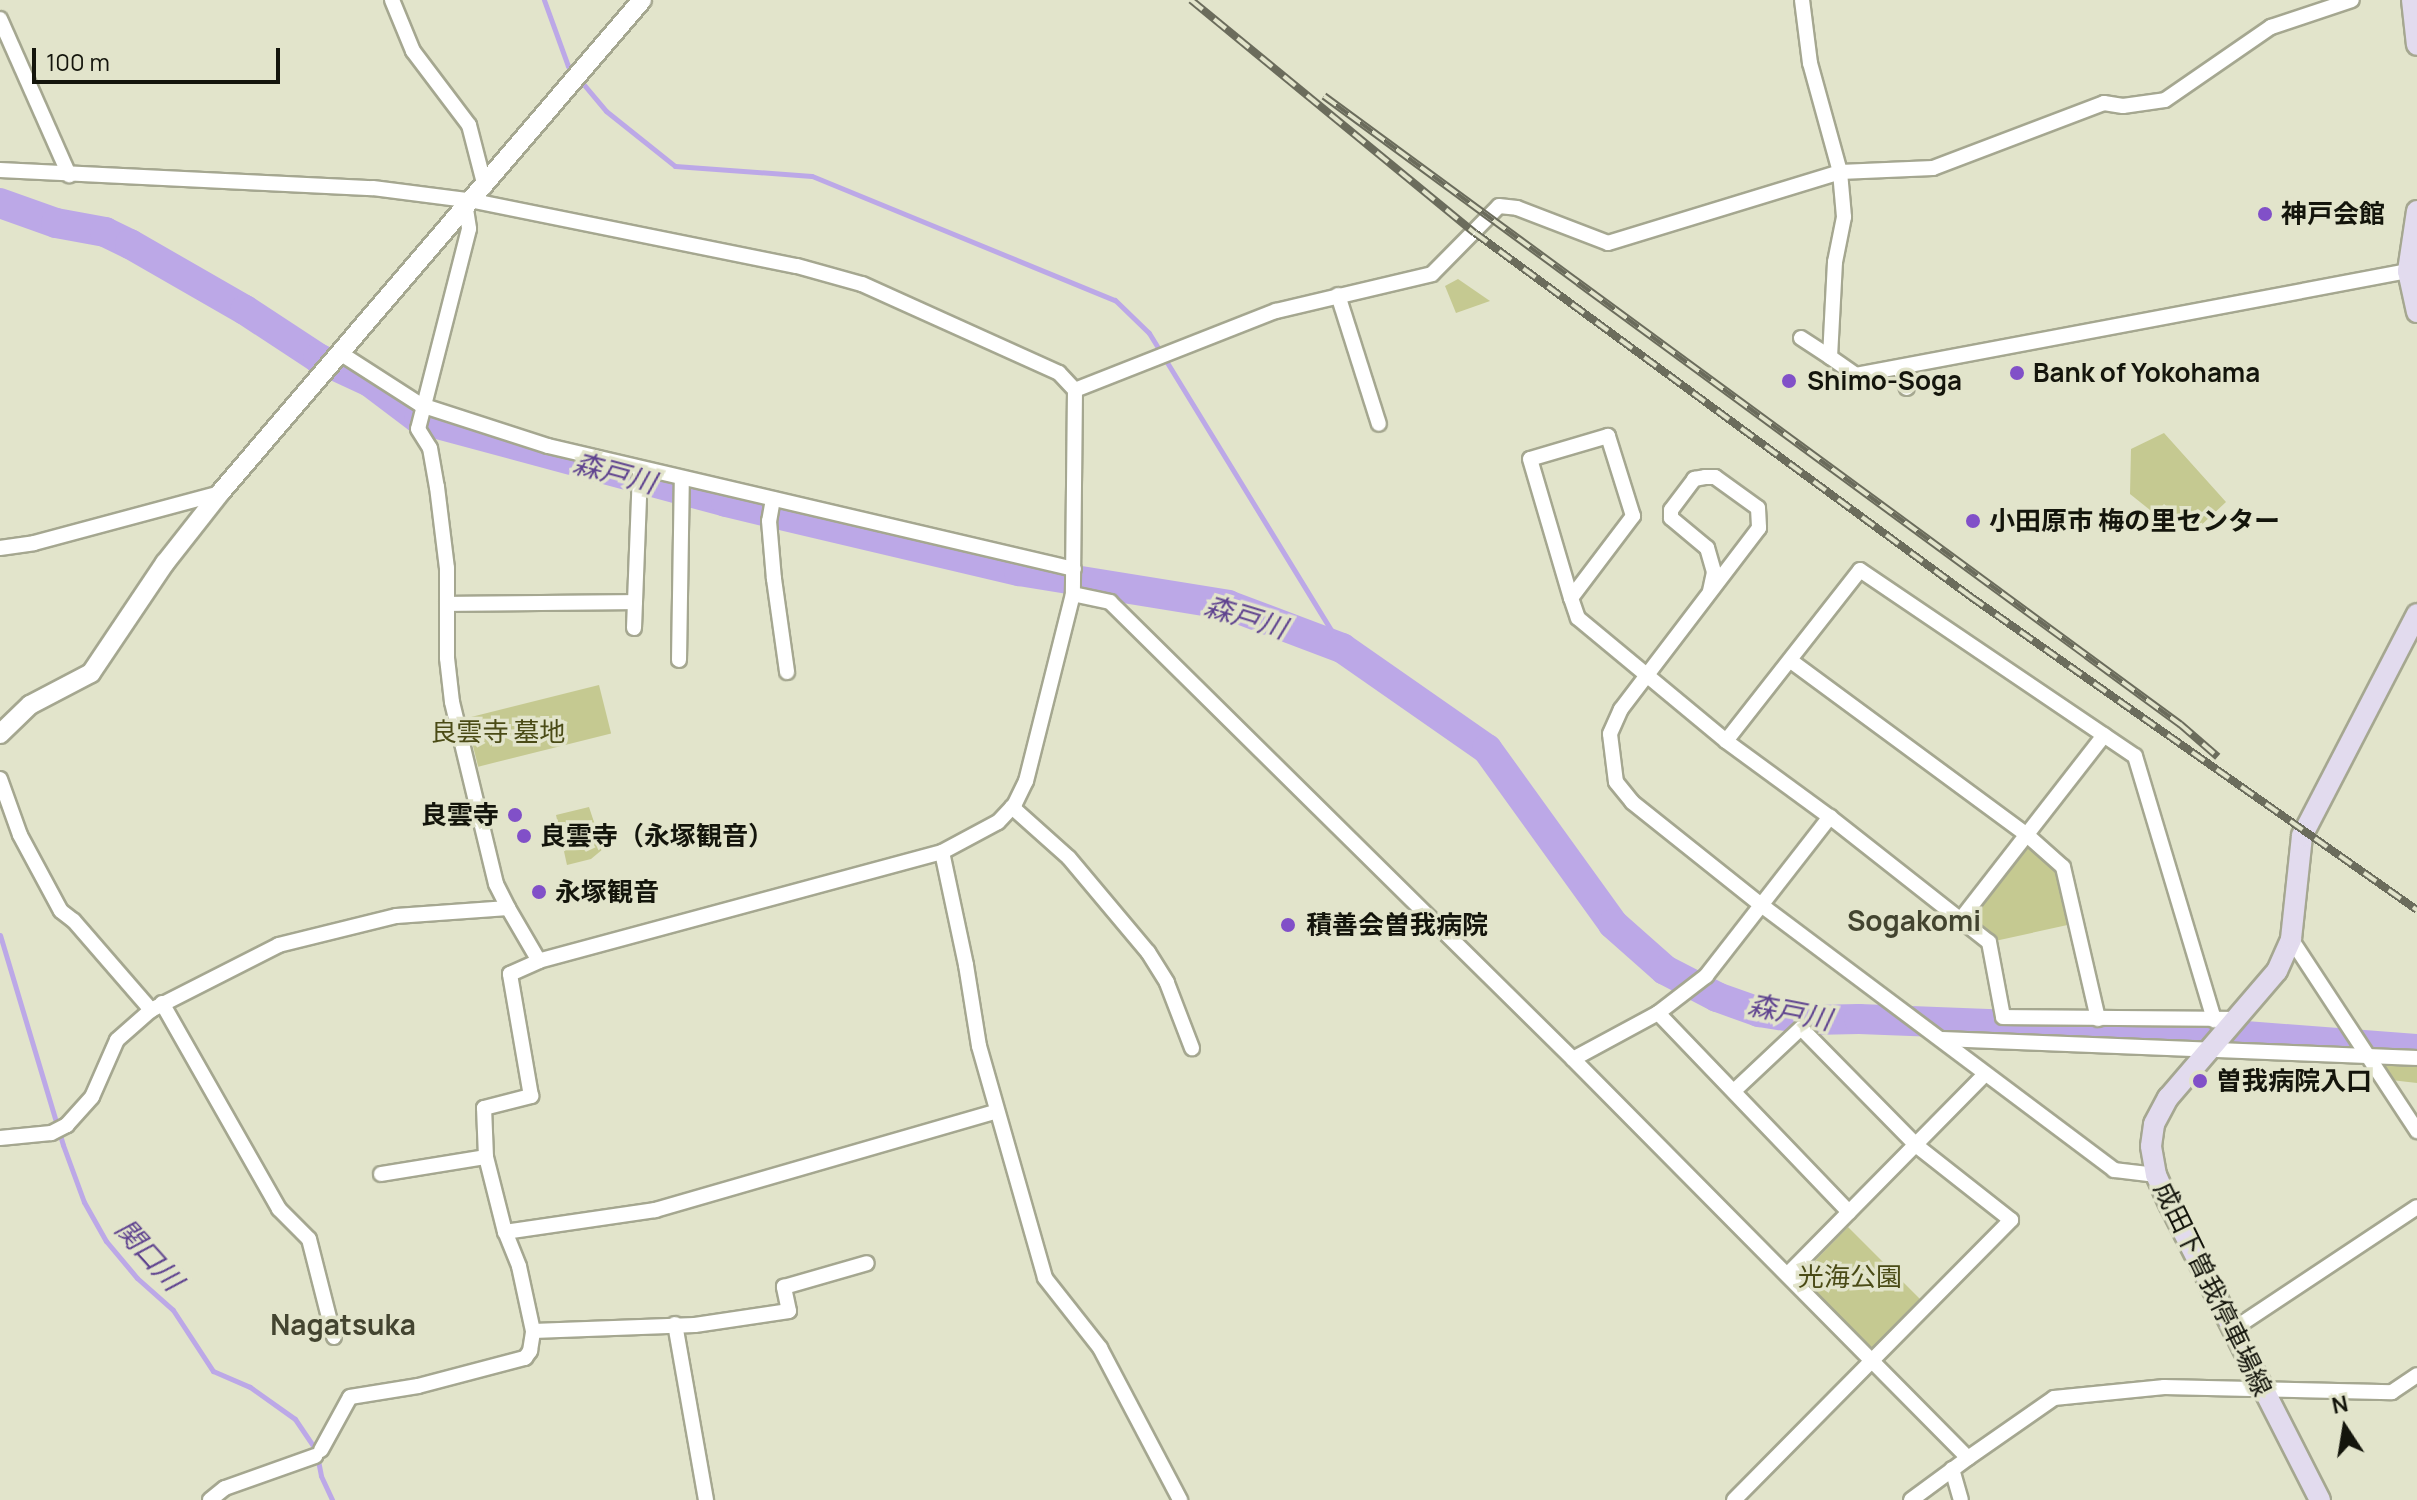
<!DOCTYPE html>
<meta charset="utf-8">
<style>
body{margin:0}
#map{position:relative;width:2417px;height:1500px;overflow:hidden;background:#e2e4cb;font-family:Manrope,"Noto Sans JP",sans-serif}
div>[style]{position:absolute}
[style*='--x']{left:calc(var(--x)*1px);top:calc(var(--y)*1px);width:calc(var(--w)*1px);rotate:calc(var(--a)*1deg)}
.green>*{inset:0;background:#c5c991;transform-origin:0 0}
.stream>*{height:5px;margin:-2.5px;padding:0 2.5px;transform-origin:2.5px;border-radius:2.5px;background:#bca8e7}
.river>*{height:30px;margin:-15px;padding:0 15px;transform-origin:15px;border-radius:15px;background:#bca8e7}
.roads{filter:drop-shadow(2px 0 #a5a790) drop-shadow(-2px 0 #a5a790) drop-shadow(0 2px #a5a790) drop-shadow(0 -2px #a5a790)}
.minor>*{height:14px;margin:-7px;padding:0 7px;transform-origin:7px;border-radius:7px;background:#fff}
.tertiary>*{height:18px;margin:-9px;padding:0 9px;transform-origin:9px;border-radius:9px;background:#fff}
.secondary>*{height:20px;margin:-10px;padding:0 10px;transform-origin:10px;border-radius:10px;background:#e2dbee}
.rail>*{height:8px;margin-top:-4px;transform-origin:0;background:repeating-linear-gradient(90deg,#e2e4cb 0 15px,#6b6c5c 0 30px);box-sizing:border-box;border-block:2px solid #6b6c5c}
.dots>*{width:22px;height:22px;translate:-50% -50%;box-sizing:border-box;border:4px solid #e2e4cb;border-radius:50%}
span{translate:-50% -50%;white-space:nowrap;text-align:center;line-height:1.15;-webkit-text-stroke:7px #e2e4cb;paint-order:stroke}
.poi-label{font-size:26px;color:#14150c;font-weight:700}
.left{translate:0 -50%;text-align:left}
.right{translate:-100% -50%;text-align:right}
.park-label{font-size:26px;color:#4a4b16}
.street-label{font-size:26px;color:#14150c}
.water-label{font-size:28px;color:#5f438f;font-style:italic}
.neighbourhood-label{font-size:28px;color:#434430;font-weight:700}
.north{position:absolute;left:2305px;top:1388px;width:80px;height:80px;-webkit-text-stroke:6px #e2e4cb;paint-order:stroke;rotate:348deg;font-size:22px;font-weight:700;line-height:32px;text-align:center;color:#14150c}
.north::after{content:'';display:block;margin:auto;width:28px;height:36px;background:#14150c;clip-path:polygon(50% 0,100% 100%,50% 72%,0 100%)}
.scale{position:absolute;left:32px;top:48px;width:248px;height:36px;box-sizing:border-box;border:4px solid #14150c;border-top:0;padding-left:10px;font-size:24px;line-height:28px;white-space:nowrap;color:#14150c;-webkit-text-stroke:6px #e2e4cb;paint-order:stroke}
</style>
<div id="map">
<div class="green">
<i style="clip-path:polygon(1458px 279px,1490px 301px,1456px 313px,1445px 286px)"></i>
<i style="clip-path:polygon(2164px 433px,2226px 502px,2196px 530px,2164px 504px,2155px 514px,2130px 494px,2131px 449px)"></i>
<i style="left:599px;top:685px;width:50px;height:137px;rotate:76deg"></i>
<i style="clip-path:polygon(589px 807px,603px 849px,591px 859px,567px 865px,556px 815px)"></i>
<i style="clip-path:polygon(2027px 840px,2060px 868px,2072px 924px,1995px 941px,1965px 918px)"></i>
<i style="clip-path:polygon(2381px 1063px,2417px 1064px,2417px 1083px,2391px 1080px)"></i>
<i style="clip-path:polygon(1848px 1227px,1924px 1303px,1879px 1348px,1871px 1349px,1803px 1280px,1804px 1272px)"></i>
</div>
<div class="stream">
<i style="--x:544;--y:0;--w:70;--a:70"></i>
<i style="--x:568;--y:66;--w:9;--a:54"></i>
<i style="--x:580;--y:80;--w:40;--a:50"></i>
<i style="--x:606;--y:111;--w:88;--a:38.6"></i>
<i style="--x:675;--y:166;--w:137;--a:4.2"></i>
<i style="--x:812;--y:176;--w:327;--a:22.3"></i>
<i style="--x:1115;--y:300;--w:47;--a:44.1"></i>
<i style="--x:1149;--y:333;--w:369;--a:58.5"></i>
<i style="--x:0;--y:935;--w:219;--a:73.3"></i>
<i style="--x:63;--y:1145;--w:61;--a:69.8"></i>
<i style="--x:84;--y:1202;--w:45;--a:60.6"></i>
<i style="--x:106;--y:1241;--w:48;--a:50"></i>
<i style="--x:137;--y:1278;--w:48;--a:41.6"></i>
<i style="--x:173;--y:1310;--w:73;--a:56.7"></i>
<i style="--x:213;--y:1371;--w:40;--a:23.4"></i>
<i style="--x:250;--y:1387;--w:55;--a:35.4"></i>
<i style="--x:295;--y:1419;--w:37;--a:56"></i>
<i style="--x:316;--y:1450;--w:26;--a:79"></i>
<i style="--x:321;--y:1476;--w:26;--a:65"></i>
</div>
<div class="river">
<i style="--x:0;--y:203;--w:59;--a:19.7"></i>
<i style="--x:56;--y:223;--w:50;--a:10.4"></i>
<i style="--x:105;--y:232;--w:28;--a:26"></i>
<i style="--x:130;--y:244;--w:133;--a:29.9"></i>
<i style="--x:245;--y:310;--w:87;--a:33.3"></i>
<i style="--x:318;--y:358;--w:57;--a:24.8"></i>
<i style="--x:370;--y:382;--w:61;--a:37.1"></i>
<i style="--x:419;--y:419;--w:318;--a:15.1"></i>
<i style="--x:726;--y:502;--w:301;--a:13.3"></i>
<i style="--x:1019;--y:571;--w:212;--a:9.2"></i>
<i style="--x:1228;--y:605;--w:122;--a:20.7"></i>
<i style="--x:1342;--y:648;--w:177;--a:34.9"></i>
<i style="--x:1487;--y:749;--w:216;--a:54.2"></i>
<i style="--x:1613;--y:924;--w:69;--a:41.5"></i>
<i style="--x:1665;--y:970;--w:59;--a:27.4"></i>
<i style="--x:1717;--y:997;--w:45;--a:19.7"></i>
<i style="--x:1759;--y:1012;--w:53;--a:8.7"></i>
<i style="--x:1811;--y:1020;--w:48;--a:-1.2"></i>
<i style="--x:1859;--y:1019;--w:335;--a:2.2"></i>
<i style="--x:2194;--y:1032;--w:224;--a:4.4"></i>
</div>
<div class="roads">
<div class="minor">
<i style="--x:392;--y:0;--w:55;--a:67.6"></i>
<i style="--x:413;--y:51;--w:93;--a:52.9"></i>
<i style="--x:469;--y:125;--w:64;--a:75.5"></i>
<i style="--x:1802;--y:0;--w:64;--a:82.8"></i>
<i style="--x:1810;--y:63;--w:113;--a:74.6"></i>
<i style="--x:1840;--y:172;--w:45;--a:84.9"></i>
<i style="--x:1844;--y:217;--w:46;--a:101.3"></i>
<i style="--x:1835;--y:262;--w:95;--a:93"></i>
<i style="--x:1830;--y:357;--w:32;--a:35"></i>
<i style="--x:1856;--y:375;--w:562;--a:-10.67"></i>
<i style="--x:0;--y:19;--w:171;--a:66.1"></i>
<i style="--x:0;--y:170;--w:373;--a:2.8"></i>
<i style="--x:373;--y:188;--w:102;--a:7.3"></i>
<i style="--x:474;--y:201;--w:329;--a:11.4"></i>
<i style="--x:797;--y:266;--w:67;--a:15.5"></i>
<i style="--x:862;--y:284;--w:216;--a:24.3"></i>
<i style="--x:1059;--y:373;--w:23;--a:47"></i>
<i style="--x:1075;--y:390;--w:204;--a:90.6"></i>
<i style="--x:1073;--y:594;--w:193;--a:104.1"></i>
<i style="--x:1026;--y:781;--w:25;--a:116"></i>
<i style="--x:1015;--y:804;--w:25;--a:133"></i>
<i style="--x:998;--y:822;--w:64;--a:151.8"></i>
<i style="--x:942;--y:852;--w:417;--a:164.9"></i>
<i style="--x:539;--y:961;--w:61;--a:-120.3"></i>
<i style="--x:508;--y:908;--w:112;--a:175.9"></i>
<i style="--x:396;--y:916;--w:121;--a:166.1"></i>
<i style="--x:279;--y:945;--w:144;--a:153.1"></i>
<i style="--x:151;--y:1010;--w:45;--a:138.6"></i>
<i style="--x:117;--y:1040;--w:62;--a:113.7"></i>
<i style="--x:92;--y:1097;--w:38;--a:132"></i>
<i style="--x:67;--y:1125;--w:18;--a:153"></i>
<i style="--x:51;--y:1133;--w:51;--a:174.4"></i>
<i style="--x:466;--y:209;--w:20;--a:81"></i>
<i style="--x:469;--y:229;--w:206;--a:104.3"></i>
<i style="--x:418;--y:429;--w:22;--a:58"></i>
<i style="--x:430;--y:448;--w:40;--a:80"></i>
<i style="--x:437;--y:487;--w:82;--a:83"></i>
<i style="--x:447;--y:568;--w:90;--a:90"></i>
<i style="--x:447;--y:658;--w:44;--a:83.5"></i>
<i style="--x:452;--y:702;--w:187;--a:76.4"></i>
<i style="--x:496;--y:884;--w:27;--a:63"></i>
<i style="--x:1338;--y:295;--w:135;--a:72.4"></i>
<i style="--x:1801;--y:338;--w:35;--a:33"></i>
<i style="--x:340;--y:353;--w:96;--a:32.7"></i>
<i style="--x:421;--y:405;--w:133;--a:17.9"></i>
<i style="--x:548;--y:446;--w:540;--a:13.16"></i>
<i style="--x:1900;--y:368;--w:21;--a:71"></i>
<i style="--x:1075;--y:390;--w:216;--a:-21.5"></i>
<i style="--x:1276;--y:311;--w:160;--a:-13.3"></i>
<i style="--x:1432;--y:274;--w:95;--a:-45.4"></i>
<i style="--x:1499;--y:206;--w:18;--a:6"></i>
<i style="--x:1517;--y:208;--w:97;--a:21"></i>
<i style="--x:1608;--y:243;--w:243;--a:-17"></i>
<i style="--x:1840;--y:172;--w:93;--a:-2.5"></i>
<i style="--x:1933;--y:168;--w:183;--a:-20.8"></i>
<i style="--x:2104;--y:103;--w:19;--a:9"></i>
<i style="--x:2123;--y:106;--w:42;--a:-8.1"></i>
<i style="--x:2165;--y:100;--w:129;--a:-34.6"></i>
<i style="--x:2271;--y:27;--w:85;--a:-18.4"></i>
<i style="--x:773;--y:499;--w:22;--a:100"></i>
<i style="--x:769;--y:521;--w:58;--a:85.1"></i>
<i style="--x:774;--y:579;--w:94;--a:82"></i>
<i style="--x:0;--y:548;--w:34;--a:-8"></i>
<i style="--x:34;--y:543;--w:193;--a:-15"></i>
<i style="--x:1710;--y:591;--w:19;--a:-78"></i>
<i style="--x:1714;--y:572;--w:25;--a:-106"></i>
<i style="--x:1707;--y:548;--w:47;--a:-140.2"></i>
<i style="--x:1671;--y:518;--w:8;--a:-90"></i>
<i style="--x:1671;--y:510;--w:39;--a:-53"></i>
<i style="--x:1694;--y:479;--w:11;--a:-10"></i>
<i style="--x:1705;--y:477;--w:10;--a:0"></i>
<i style="--x:1715;--y:477;--w:53;--a:35.8"></i>
<i style="--x:1758;--y:508;--w:20;--a:87"></i>
<i style="--x:1759;--y:528;--w:228;--a:127.3"></i>
<i style="--x:1621;--y:709;--w:27;--a:114"></i>
<i style="--x:1610;--y:734;--w:48;--a:82.9"></i>
<i style="--x:1616;--y:782;--w:26;--a:51"></i>
<i style="--x:1632;--y:802;--w:164;--a:38.6"></i>
<i style="--x:1760;--y:904;--w:443;--a:36.9"></i>
<i style="--x:2114;--y:1170;--w:42;--a:6.8"></i>
<i style="--x:1073;--y:594;--w:38;--a:12"></i>
<i style="--x:1110;--y:602;--w:651;--a:44.63"></i>
<i style="--x:1573;--y:1059;--w:561;--a:45.29"></i>
<i style="--x:1968;--y:1458;--w:105;--a:-34.9"></i>
<i style="--x:2054;--y:1398;--w:111;--a:-5.7"></i>
<i style="--x:2164;--y:1387;--w:228;--a:1.3"></i>
<i style="--x:2392;--y:1392;--w:30;--a:-34"></i>
<i style="--x:1571;--y:598;--w:103;--a:-52.9"></i>
<i style="--x:1633;--y:516;--w:84;--a:-107.4"></i>
<i style="--x:1608;--y:436;--w:81;--a:163.6"></i>
<i style="--x:1530;--y:459;--w:145;--a:73.6"></i>
<i style="--x:1571;--y:598;--w:21;--a:71"></i>
<i style="--x:1578;--y:618;--w:192;--a:39.7"></i>
<i style="--x:1726;--y:741;--w:129;--a:36.2"></i>
<i style="--x:1830;--y:817;--w:202;--a:38.2"></i>
<i style="--x:1989;--y:942;--w:76;--a:79.4"></i>
<i style="--x:2003;--y:1017;--w:230;--a:0.5"></i>
<i style="--x:447;--y:604;--w:188;--a:-0.6"></i>
<i style="--x:634;--y:628;--w:159;--a:-87.8"></i>
<i style="--x:679;--y:660;--w:181;--a:-89.1"></i>
<i style="--x:1791;--y:661;--w:293;--a:36.4"></i>
<i style="--x:2027;--y:835;--w:48;--a:41.6"></i>
<i style="--x:2063;--y:867;--w:156;--a:77"></i>
<i style="--x:1726;--y:741;--w:217;--a:-51.9"></i>
<i style="--x:1860;--y:570;--w:332;--a:34.1"></i>
<i style="--x:2135;--y:756;--w:276;--a:73.3"></i>
<i style="--x:0;--y:779;--w:59;--a:70.3"></i>
<i style="--x:20;--y:835;--w:86;--a:61.7"></i>
<i style="--x:61;--y:911;--w:16;--a:38"></i>
<i style="--x:74;--y:921;--w:118;--a:49.1"></i>
<i style="--x:1012;--y:807;--w:76;--a:41.8"></i>
<i style="--x:1069;--y:858;--w:123;--a:50"></i>
<i style="--x:1148;--y:952;--w:36;--a:58"></i>
<i style="--x:1167;--y:983;--w:70;--a:69"></i>
<i style="--x:942;--y:852;--w:116;--a:78"></i>
<i style="--x:966;--y:965;--w:82;--a:80.9"></i>
<i style="--x:979;--y:1046;--w:241;--a:74.1"></i>
<i style="--x:1045;--y:1278;--w:89;--a:51.8"></i>
<i style="--x:1100;--y:1348;--w:172;--a:62.2"></i>
<i style="--x:1961;--y:919;--w:233;--a:-52.1"></i>
<i style="--x:2291;--y:939;--w:230;--a:56.7"></i>
<i style="--x:162;--y:1003;--w:237;--a:60.4"></i>
<i style="--x:279;--y:1209;--w:42;--a:45"></i>
<i style="--x:309;--y:1239;--w:101;--a:75.7"></i>
<i style="--x:1658;--y:1013;--w:276;--a:46.2"></i>
<i style="--x:1943;--y:1039;--w:474;--a:2.3"></i>
<i style="--x:1573;--y:1059;--w:97;--a:-28.4"></i>
<i style="--x:1658;--y:1013;--w:61;--a:-37.6"></i>
<i style="--x:1706;--y:976;--w:202;--a:-52.1"></i>
<i style="--x:381;--y:1174;--w:106;--a:-9.2"></i>
<i style="--x:505;--y:1232;--w:152;--a:-8.3"></i>
<i style="--x:655;--y:1210;--w:354;--a:-16.1"></i>
<i style="--x:1788;--y:1274;--w:281;--a:-45.4"></i>
<i style="--x:675;--y:1324;--w:179;--a:80"></i>
<i style="--x:2232;--y:1330;--w:222;--a:-33.6"></i>
<i style="--x:533;--y:1331;--w:162;--a:-2.1"></i>
<i style="--x:695;--y:1325;--w:95;--a:-8.5"></i>
<i style="--x:789;--y:1311;--w:25;--a:-102"></i>
<i style="--x:784;--y:1287;--w:86;--a:-16.1"></i>
<i style="--x:321;--y:1450;--w:60;--a:-61.3"></i>
<i style="--x:350;--y:1397;--w:69;--a:-9.2"></i>
<i style="--x:418;--y:1386;--w:111;--a:-14.7"></i>
<i style="--x:525;--y:1358;--w:9;--a:-54"></i>
<i style="--x:530;--y:1351;--w:20;--a:-81"></i>
<i style="--x:533;--y:1331;--w:66;--a:-102.2"></i>
<i style="--x:519;--y:1266;--w:37;--a:-112"></i>
<i style="--x:505;--y:1232;--w:77;--a:-104.2"></i>
<i style="--x:486;--y:1157;--w:49;--a:-92.3"></i>
<i style="--x:484;--y:1108;--w:49;--a:-14.3"></i>
<i style="--x:531;--y:1096;--w:124;--a:-99.8"></i>
<i style="--x:510;--y:974;--w:32;--a:-24"></i>
<i style="--x:1952;--y:1469;--w:32;--a:74"></i>
<i style="--x:210;--y:1500;--w:19;--a:-39"></i>
<i style="--x:225;--y:1488;--w:96;--a:-19.6"></i>
<i style="--x:1734;--y:1500;--w:394;--a:-45.3"></i>
<i style="--x:2011;--y:1220;--w:120;--a:-141.8"></i>
<i style="--x:1917;--y:1146;--w:165;--a:-134.5"></i>
<i style="--x:1801;--y:1028;--w:92;--a:136.8"></i>
<i style="--x:1911;--y:1500;--w:71;--a:-36.4"></i>
</div>
<div class="tertiary">
<i style="--x:0;--y:734;--w:42;--a:-44"></i>
<i style="--x:30;--y:705;--w:69;--a:-27.7"></i>
<i style="--x:91;--y:673;--w:133;--a:-56.1"></i>
<i style="--x:165;--y:563;--w:89;--a:-51.8"></i>
<i style="--x:220;--y:493;--w:649;--a:-49.44"></i>
</div>
<div class="secondary">
<i style="--x:2412;--y:0;--w:45;--a:83.7"></i>
<i style="--x:2417;--y:211;--w:61;--a:98.5"></i>
<i style="--x:2408;--y:271;--w:42;--a:77.6"></i>
<i style="--x:2320;--y:1500;--w:332;--a:-117"></i>
<i style="--x:2169;--y:1204;--w:32;--a:-114"></i>
<i style="--x:2156;--y:1175;--w:29;--a:-100"></i>
<i style="--x:2151;--y:1146;--w:22;--a:-82"></i>
<i style="--x:2154;--y:1124;--w:30;--a:-62"></i>
<i style="--x:2168;--y:1098;--w:167;--a:-49.4"></i>
<i style="--x:2277;--y:971;--w:35;--a:-66"></i>
<i style="--x:2291;--y:939;--w:104;--a:-83.9"></i>
<i style="--x:2302;--y:836;--w:250;--a:-62.6"></i>
</div>
</div>
<div class="rail">
<i style="--x:1191;--y:0;--w:367;--a:39.4"></i>
<i style="--x:1475;--y:233;--w:615;--a:36.27"></i>
<i style="--x:1971;--y:597;--w:545;--a:35.06"></i>
<i style="--x:1324;--y:96;--w:1062;--a:36.27"></i>
<i style="--x:2180;--y:724;--w:50;--a:41"></i>
</div>
<div class="dots">
<i style="left:2265px;top:214px;background:#8150c8"></i>
<i style="left:2017px;top:373px;background:#8150c8"></i>
<i style="left:1789px;top:381px;background:#8150c8"></i>
<i style="left:1973px;top:521px;background:#8150c8"></i>
<i style="left:515px;top:815px;background:#8150c8"></i>
<i style="left:524px;top:836px;background:#8150c8"></i>
<i style="left:539px;top:892px;background:#8150c8"></i>
<i style="left:1288px;top:925px;background:#8150c8"></i>
<i style="left:2200px;top:1081px;background:#8150c8"></i>
</div>
<div class="poi-label">
<span class="left" style="left:2281px;top:214px">神戸会館</span>
<span class="left" style="left:2033px;top:373px">Bank of Yokohama</span>
<span class="left" style="left:1807px;top:381px">Shimo-Soga</span>
<span class="left" style="left:1989px;top:521px">小田原市 梅の里センター</span>
<span class="right" style="left:499px;top:815px">良雲寺</span>
<span class="left" style="left:540px;top:836px">良雲寺（永塚観音）</span>
<span class="left" style="left:555px;top:892px">永塚観音</span>
<span class="left" style="left:1306px;top:925px">積善会曽我病院</span>
<span class="left" style="left:2216px;top:1081px">曽我病院入口</span>
</div>
<div class="park-label">
<span style="left:498px;top:732px">良雲寺 墓地</span>
<span style="left:1850px;top:1277px">光海公園</span>
</div>
<div class="street-label">
<span style="left:2213px;top:1289px;rotate:64deg">成田下曽我停車場線</span>
</div>
<div class="water-label">
<span style="left:615px;top:472px;rotate:15deg">森戸川</span>
<span style="left:1246px;top:616px;rotate:17deg">森戸川</span>
<span style="left:1790px;top:1011px;rotate:11deg">森戸川</span>
<span style="left:150px;top:1254px;rotate:48deg">関口川</span>
</div>
<div class="neighbourhood-label">
<span style="left:1914px;top:920px">Sogakomi</span>
<span style="left:343px;top:1324px">Nagatsuka</span>
</div>
<div class="north">N</div>
<div class="scale">100 m</div>
</div>
